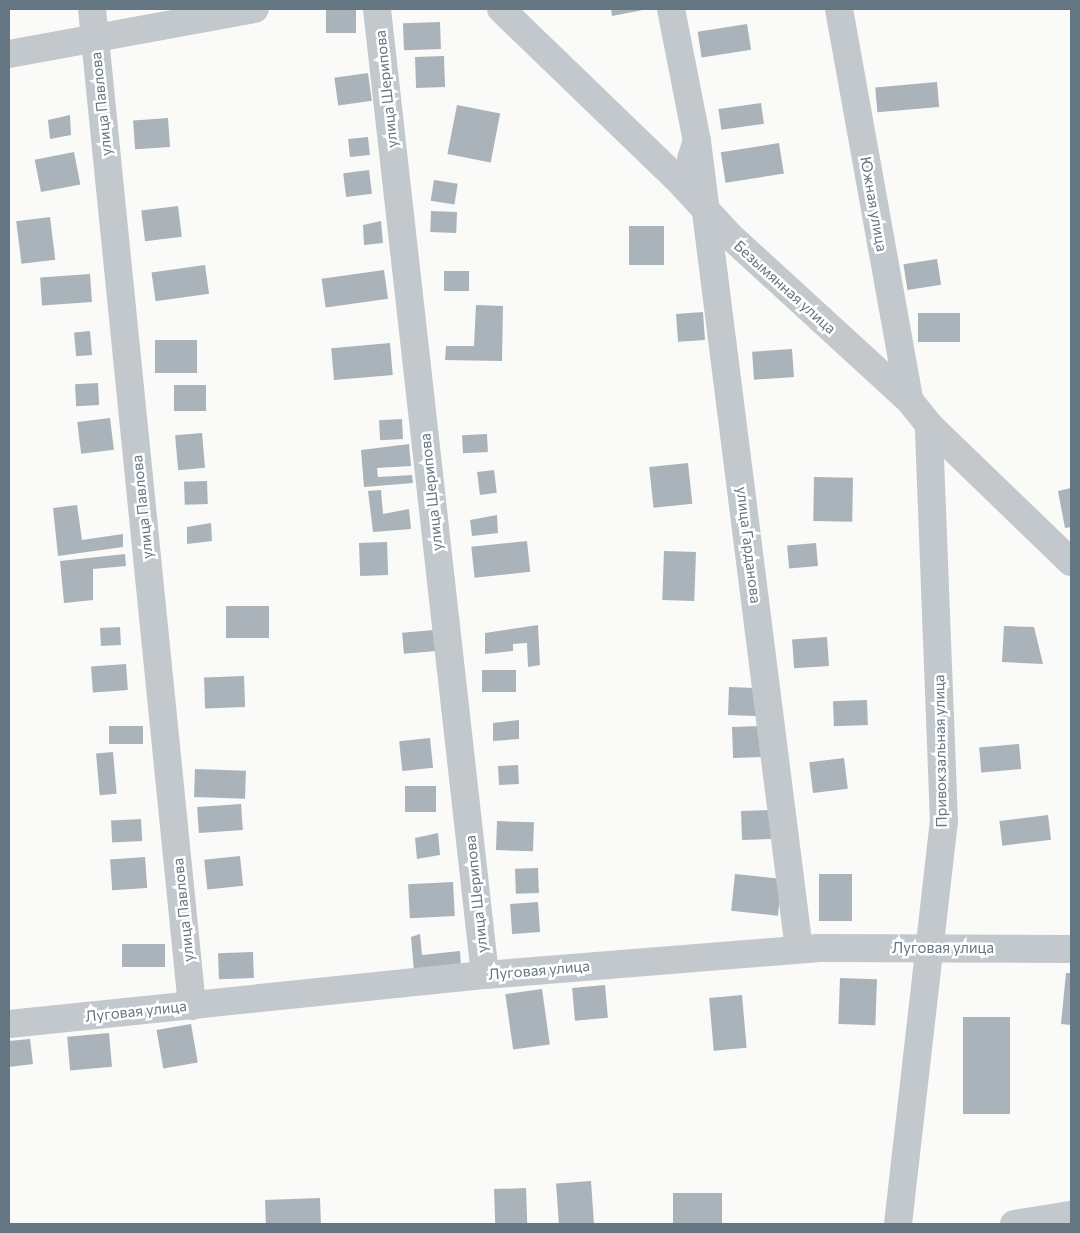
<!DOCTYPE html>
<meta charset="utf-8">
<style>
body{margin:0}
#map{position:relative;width:1080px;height:1233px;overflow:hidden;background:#fafaf8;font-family:Commissioner,sans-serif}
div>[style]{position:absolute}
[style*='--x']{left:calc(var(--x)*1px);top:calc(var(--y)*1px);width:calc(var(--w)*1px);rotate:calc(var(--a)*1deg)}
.building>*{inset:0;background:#aab3b9;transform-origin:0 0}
.minor>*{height:28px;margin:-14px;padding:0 14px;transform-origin:14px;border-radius:14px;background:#c3c8cc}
span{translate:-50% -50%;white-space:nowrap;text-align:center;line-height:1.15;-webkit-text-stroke:5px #fff;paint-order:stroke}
.street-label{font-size:15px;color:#657683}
.frame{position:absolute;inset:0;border:10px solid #657683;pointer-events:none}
</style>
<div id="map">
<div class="building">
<i style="left:326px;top:9px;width:30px;height:24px"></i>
<i style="clip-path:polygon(611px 9px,643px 9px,643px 10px,612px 16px)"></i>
<i style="left:440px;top:22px;width:27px;height:37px;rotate:88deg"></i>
<i style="left:747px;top:24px;width:26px;height:50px;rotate:81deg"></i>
<i style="left:444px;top:56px;width:31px;height:29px;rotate:88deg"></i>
<i style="left:368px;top:73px;width:28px;height:34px;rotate:82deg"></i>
<i style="left:937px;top:82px;width:25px;height:62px;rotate:85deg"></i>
<i style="left:761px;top:103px;width:21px;height:43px;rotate:82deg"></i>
<i style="left:457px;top:105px;width:44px;height:50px;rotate:11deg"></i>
<i style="clip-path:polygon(70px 115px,71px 135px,50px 139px,48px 120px)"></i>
<i style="left:168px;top:118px;width:29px;height:35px;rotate:86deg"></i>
<i style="left:368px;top:137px;width:18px;height:20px;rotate:84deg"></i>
<i style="left:779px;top:143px;width:31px;height:59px;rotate:81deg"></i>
<i style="left:74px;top:152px;width:33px;height:40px;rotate:79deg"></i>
<i style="left:369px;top:170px;width:24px;height:26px;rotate:83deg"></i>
<i style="left:434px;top:180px;width:24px;height:21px;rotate:9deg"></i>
<i style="left:178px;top:206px;width:31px;height:37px;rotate:83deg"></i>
<i style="left:431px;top:211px;width:26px;height:21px;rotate:2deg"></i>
<i style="left:50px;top:217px;width:43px;height:34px;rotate:83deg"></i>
<i style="clip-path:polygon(381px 221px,383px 243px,364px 245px,363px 225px)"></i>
<i style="left:629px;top:226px;width:35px;height:39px"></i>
<i style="left:937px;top:259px;width:26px;height:34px;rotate:81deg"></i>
<i style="left:205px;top:265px;width:29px;height:54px;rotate:82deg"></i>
<i style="left:384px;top:270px;width:29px;height:63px;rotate:82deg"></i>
<i style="left:444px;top:271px;width:25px;height:20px"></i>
<i style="left:90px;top:274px;width:28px;height:50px;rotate:86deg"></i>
<i style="clip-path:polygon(476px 305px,503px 306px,502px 361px,445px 360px,446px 346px,474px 346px)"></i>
<i style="left:703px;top:312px;width:28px;height:27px;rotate:86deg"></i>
<i style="left:960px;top:313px;width:29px;height:42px;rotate:90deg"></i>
<i style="left:90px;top:331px;width:24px;height:16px;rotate:85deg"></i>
<i style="left:155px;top:340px;width:42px;height:33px"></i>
<i style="left:390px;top:343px;width:32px;height:59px;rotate:85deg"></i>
<i style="left:792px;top:349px;width:28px;height:40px;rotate:86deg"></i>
<i style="left:98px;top:383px;width:22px;height:23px;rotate:87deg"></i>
<i style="left:206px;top:385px;width:26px;height:32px;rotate:90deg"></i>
<i style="left:110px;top:418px;width:32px;height:33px;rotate:83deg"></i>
<i style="left:402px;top:419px;width:20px;height:23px;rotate:87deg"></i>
<i style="left:202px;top:433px;width:35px;height:27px;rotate:85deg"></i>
<i style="left:487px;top:434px;width:18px;height:25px;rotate:87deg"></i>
<i style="clip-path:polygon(409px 444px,411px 466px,377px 468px,378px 477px,412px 475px,413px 483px,364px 487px,361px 450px)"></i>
<i style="left:688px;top:463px;width:41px;height:39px;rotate:84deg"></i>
<i style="left:494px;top:470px;width:23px;height:17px;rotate:83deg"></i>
<i style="left:814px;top:477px;width:39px;height:44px;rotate:1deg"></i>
<i style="left:207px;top:481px;width:23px;height:23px;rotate:88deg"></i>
<i style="clip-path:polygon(1071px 488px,1071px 527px,1065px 528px,1058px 491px)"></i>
<i style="clip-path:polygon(381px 490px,383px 514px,409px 509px,411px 529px,373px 532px,368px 491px)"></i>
<i style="clip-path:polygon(77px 505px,82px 540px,123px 534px,123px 547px,58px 556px,53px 508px)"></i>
<i style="clip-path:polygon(497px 515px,498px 533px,472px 536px,470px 520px)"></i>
<i style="clip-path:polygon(211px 523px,212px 541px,187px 544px,187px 527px)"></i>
<i style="left:527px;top:541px;width:31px;height:56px;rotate:84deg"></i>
<i style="left:387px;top:542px;width:33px;height:28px;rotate:88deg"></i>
<i style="left:816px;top:543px;width:23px;height:29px;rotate:85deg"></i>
<i style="left:664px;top:551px;width:32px;height:49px;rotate:2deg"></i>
<i style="clip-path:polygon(125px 554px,126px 566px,93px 569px,93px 600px,64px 603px,60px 561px)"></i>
<i style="left:226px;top:606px;width:43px;height:32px"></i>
<i style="clip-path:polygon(538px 625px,540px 665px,528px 667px,527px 643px,513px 644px,513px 651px,485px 654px,485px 633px)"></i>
<i style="clip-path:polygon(1004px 626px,1034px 627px,1043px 664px,1002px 662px)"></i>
<i style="left:120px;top:627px;width:18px;height:20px;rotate:87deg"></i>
<i style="left:434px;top:630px;width:21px;height:32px;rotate:85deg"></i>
<i style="left:827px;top:637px;width:29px;height:35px;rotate:86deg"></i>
<i style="left:126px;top:664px;width:26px;height:35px;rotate:86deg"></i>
<i style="left:482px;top:670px;width:34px;height:22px"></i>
<i style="left:244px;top:676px;width:31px;height:40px;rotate:88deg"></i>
<i style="left:729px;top:687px;width:33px;height:28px;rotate:2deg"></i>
<i style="left:867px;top:700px;width:25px;height:34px;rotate:88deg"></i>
<i style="clip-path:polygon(519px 720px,519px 739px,493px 741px,493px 723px)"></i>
<i style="left:143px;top:726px;width:18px;height:34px;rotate:90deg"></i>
<i style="left:761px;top:726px;width:31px;height:29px;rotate:88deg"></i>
<i style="left:430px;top:738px;width:30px;height:31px;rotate:84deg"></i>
<i style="left:1019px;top:744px;width:25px;height:40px;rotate:85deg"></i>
<i style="left:113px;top:752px;width:42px;height:17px;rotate:85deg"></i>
<i style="left:844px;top:758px;width:31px;height:35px;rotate:83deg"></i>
<i style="left:518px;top:765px;width:19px;height:20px;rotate:87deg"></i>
<i style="left:195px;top:769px;width:51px;height:28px;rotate:2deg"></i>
<i style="left:405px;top:786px;width:31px;height:26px"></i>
<i style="left:241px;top:804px;width:26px;height:44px;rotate:86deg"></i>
<i style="left:772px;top:810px;width:29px;height:31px;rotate:88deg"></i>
<i style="left:1048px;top:815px;width:25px;height:49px;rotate:83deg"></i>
<i style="left:141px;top:819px;width:22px;height:30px;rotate:87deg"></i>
<i style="left:497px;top:821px;width:37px;height:29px;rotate:2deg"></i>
<i style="clip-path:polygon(438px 833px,440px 855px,417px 859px,415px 838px)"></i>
<i style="left:240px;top:856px;width:30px;height:36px;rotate:84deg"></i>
<i style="left:145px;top:857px;width:31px;height:35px;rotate:86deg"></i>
<i style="left:538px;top:868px;width:25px;height:23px;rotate:88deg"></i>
<i style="left:735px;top:874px;width:47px;height:37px;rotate:6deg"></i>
<i style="left:819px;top:874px;width:33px;height:47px"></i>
<i style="left:453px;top:882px;width:34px;height:45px;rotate:87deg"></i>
<i style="left:538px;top:902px;width:30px;height:28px;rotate:86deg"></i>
<i style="clip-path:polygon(420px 934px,422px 955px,460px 951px,461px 968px,414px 972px,411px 937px)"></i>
<i style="left:122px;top:944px;width:43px;height:23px"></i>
<i style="left:253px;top:952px;width:26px;height:35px;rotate:88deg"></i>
<i style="clip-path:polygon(1066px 973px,1071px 973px,1071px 1025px,1061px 1024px)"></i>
<i style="left:840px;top:978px;width:37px;height:46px;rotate:2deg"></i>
<i style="left:605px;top:985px;width:33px;height:33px;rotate:85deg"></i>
<i style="left:542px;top:989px;width:56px;height:37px;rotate:82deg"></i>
<i style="left:742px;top:995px;width:53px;height:33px;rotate:85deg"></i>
<i style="left:963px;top:1017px;width:47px;height:97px"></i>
<i style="left:191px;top:1024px;width:39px;height:35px;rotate:80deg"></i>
<i style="left:109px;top:1033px;width:34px;height:42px;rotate:85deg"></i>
<i style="clip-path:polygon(30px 1039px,33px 1064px,9px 1067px,9px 1041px)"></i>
<i style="left:591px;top:1181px;width:42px;height:35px;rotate:86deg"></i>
<i style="left:526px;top:1188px;width:35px;height:32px;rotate:88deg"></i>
<i style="left:673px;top:1193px;width:49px;height:31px"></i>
<i style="left:320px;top:1198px;width:26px;height:55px;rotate:88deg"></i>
</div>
<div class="minor">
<i style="--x:92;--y:9;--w:1002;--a:84.27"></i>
<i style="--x:377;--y:9;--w:972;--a:83.62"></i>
<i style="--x:501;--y:9;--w:252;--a:44"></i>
<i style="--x:682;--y:184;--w:71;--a:47.3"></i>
<i style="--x:730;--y:236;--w:243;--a:42.5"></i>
<i style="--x:909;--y:400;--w:32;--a:51"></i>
<i style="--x:929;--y:425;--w:197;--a:44"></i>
<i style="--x:671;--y:9;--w:135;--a:78.9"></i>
<i style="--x:697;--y:141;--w:18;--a:109"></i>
<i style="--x:839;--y:9;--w:397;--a:79.8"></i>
<i style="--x:9;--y:54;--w:250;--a:-10.4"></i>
<i style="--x:697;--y:141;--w:814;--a:82.81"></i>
<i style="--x:9;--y:1024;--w:479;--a:-5.9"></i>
<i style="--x:485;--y:975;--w:333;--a:-4.6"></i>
<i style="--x:817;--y:948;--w:254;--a:0.2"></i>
<i style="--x:898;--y:1224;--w:405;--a:-83.5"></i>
<i style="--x:944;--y:822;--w:397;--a:-92.2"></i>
<i style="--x:1014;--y:1224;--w:58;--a:-9"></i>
</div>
<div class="street-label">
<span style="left:386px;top:89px;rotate:-96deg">улица Шерипова</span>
<span style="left:101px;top:104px;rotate:-96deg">улица Павлова</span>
<span style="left:874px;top:204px;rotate:80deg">Южная улица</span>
<span style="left:785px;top:287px;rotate:42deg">Безымянная улица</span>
<span style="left:431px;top:492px;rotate:-96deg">улица Шерипова</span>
<span style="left:142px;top:507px;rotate:-96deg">улица Павлова</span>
<span style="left:749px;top:545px;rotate:83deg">улица Гарданова</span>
<span style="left:940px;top:751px;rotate:-91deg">Привокзальная улица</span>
<span style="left:476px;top:894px;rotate:-96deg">улица Шерипова</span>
<span style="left:183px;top:910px;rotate:-96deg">улица Павлова</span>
<span style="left:943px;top:948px">Луговая улица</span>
<span style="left:539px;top:970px;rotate:-5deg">Луговая улица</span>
<span style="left:136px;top:1011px;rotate:-6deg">Луговая улица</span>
</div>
<div class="frame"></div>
</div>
